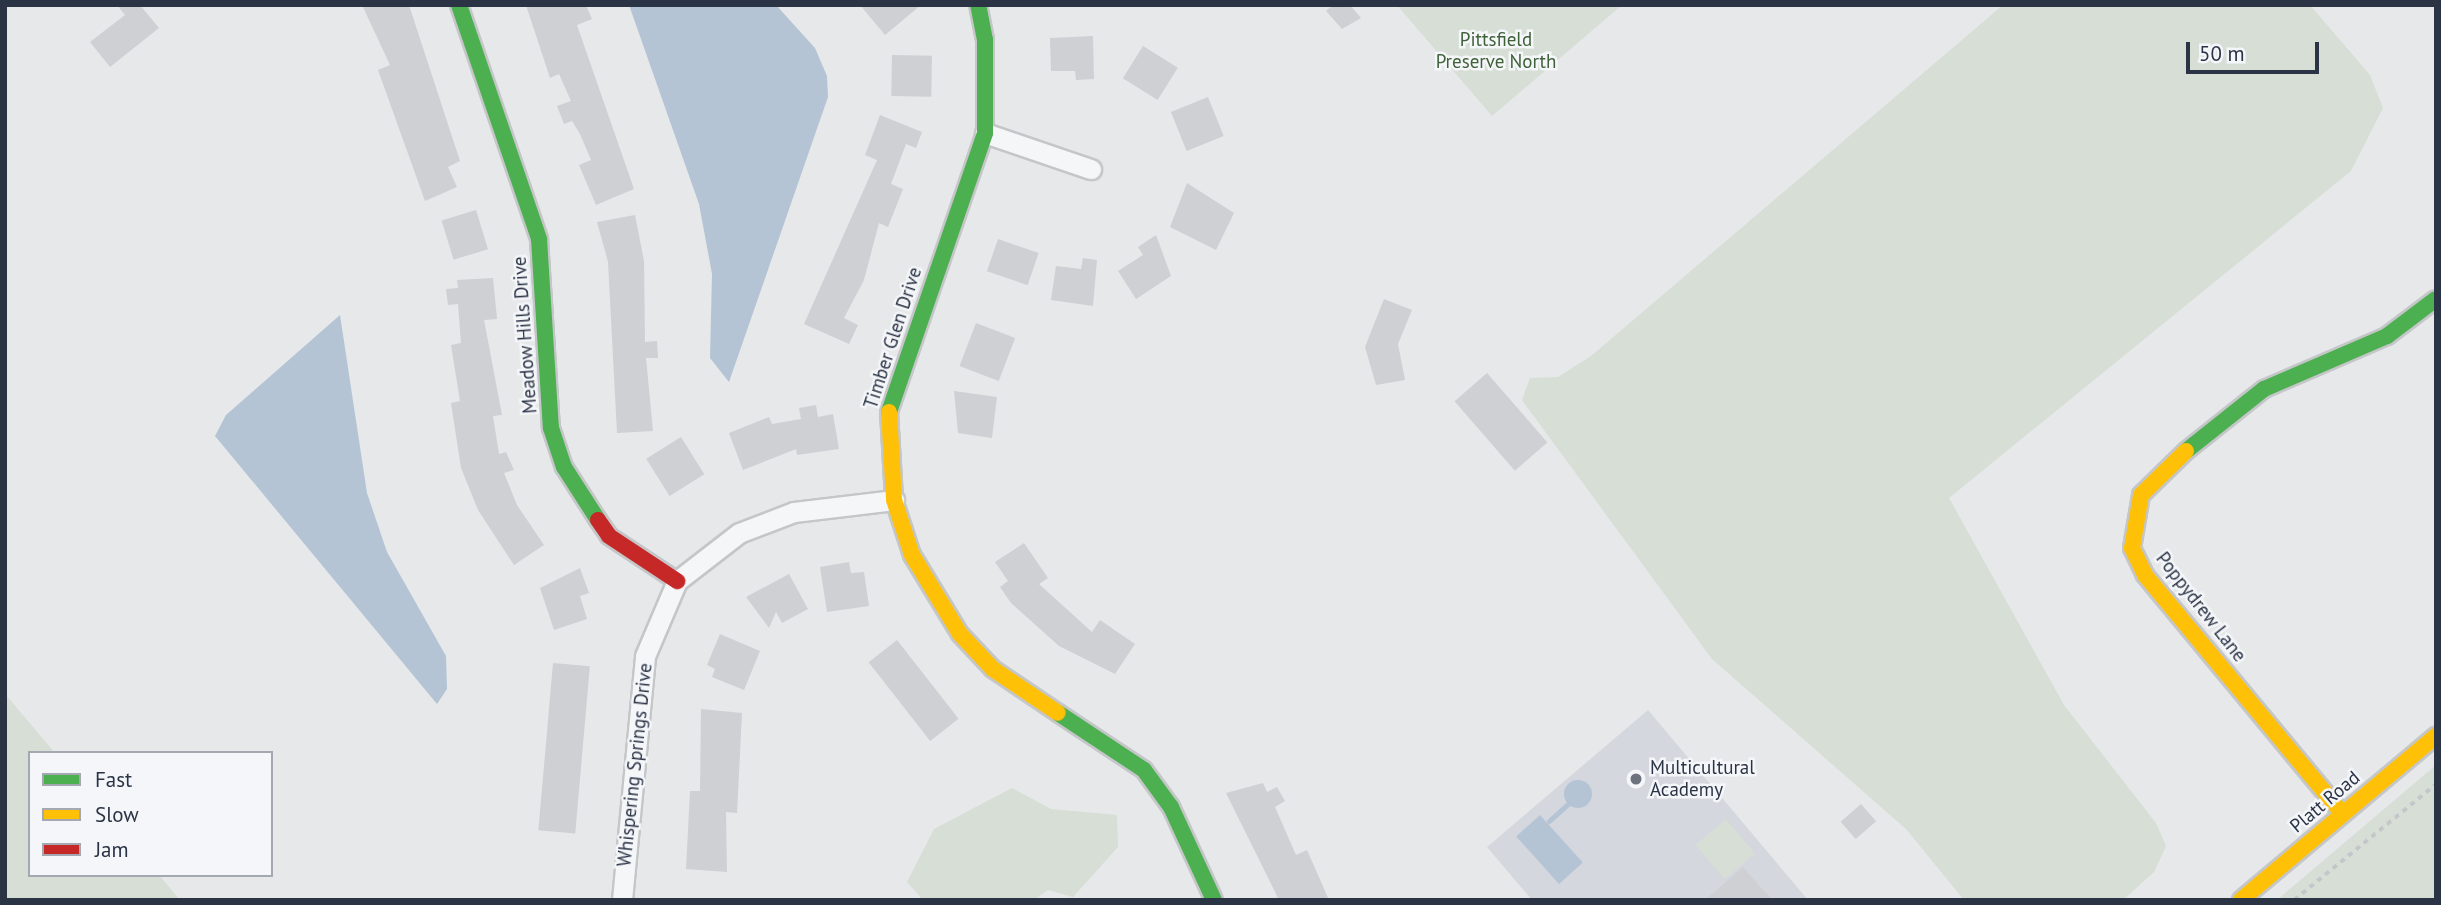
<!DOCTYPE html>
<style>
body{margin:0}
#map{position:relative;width:2441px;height:905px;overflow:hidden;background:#e6e8ea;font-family:"PT Sans",sans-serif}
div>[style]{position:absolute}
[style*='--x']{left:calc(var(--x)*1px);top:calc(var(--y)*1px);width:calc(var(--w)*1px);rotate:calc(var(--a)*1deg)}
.built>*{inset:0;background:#d4d7dd}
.green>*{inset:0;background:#d6ded6;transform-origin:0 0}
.water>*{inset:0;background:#b4c4d5;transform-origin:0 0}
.round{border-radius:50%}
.stream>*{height:5px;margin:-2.5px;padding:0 2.5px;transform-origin:2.5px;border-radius:2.5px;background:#b4c4d5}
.building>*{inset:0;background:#ced0d3;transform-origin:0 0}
.path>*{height:3.5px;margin-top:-1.75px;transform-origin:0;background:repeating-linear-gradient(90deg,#c5c6ca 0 5px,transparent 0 10px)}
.roads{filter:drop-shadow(2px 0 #c4c6c8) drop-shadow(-2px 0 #c4c6c8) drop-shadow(0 2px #c4c6c8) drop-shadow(0 -2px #c4c6c8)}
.street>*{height:19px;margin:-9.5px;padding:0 9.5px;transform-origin:9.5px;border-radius:9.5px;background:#f5f6f7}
.fast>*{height:16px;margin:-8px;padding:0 8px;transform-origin:8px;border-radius:8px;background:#4caf50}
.slow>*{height:16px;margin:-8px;padding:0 8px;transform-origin:8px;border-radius:8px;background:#ffc107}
.jam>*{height:16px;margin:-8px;padding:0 8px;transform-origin:8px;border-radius:8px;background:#c62828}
.dots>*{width:19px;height:19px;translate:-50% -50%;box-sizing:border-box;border:4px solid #f4f6f9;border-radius:50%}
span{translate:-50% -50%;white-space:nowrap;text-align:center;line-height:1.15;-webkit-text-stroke:5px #f4f6f9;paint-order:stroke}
.park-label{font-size:19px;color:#3f6138}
.street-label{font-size:19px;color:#2b3445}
.poi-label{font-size:19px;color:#2b3445}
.left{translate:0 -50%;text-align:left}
.frame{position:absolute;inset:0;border:7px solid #2b3445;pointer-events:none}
.legend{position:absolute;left:28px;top:751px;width:245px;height:126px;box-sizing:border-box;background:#f4f6f9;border:2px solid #a4a8b1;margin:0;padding:9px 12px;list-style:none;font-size:21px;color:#2b3445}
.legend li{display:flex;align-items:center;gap:14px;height:35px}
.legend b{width:35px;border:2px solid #a4a8b1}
.scale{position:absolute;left:2186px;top:42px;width:133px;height:32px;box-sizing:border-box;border:4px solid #2b3445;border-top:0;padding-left:9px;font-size:21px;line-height:24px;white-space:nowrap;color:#2b3445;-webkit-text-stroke:5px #f4f6f9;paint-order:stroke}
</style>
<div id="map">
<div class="built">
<i style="clip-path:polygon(1648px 710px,1808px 900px,1532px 900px,1487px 847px)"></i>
</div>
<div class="green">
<i style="clip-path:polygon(1397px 5px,1622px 5px,1492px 116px)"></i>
<i style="clip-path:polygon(2003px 5px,2310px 5px,2370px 75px,2383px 108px,2351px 171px,1949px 498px,2064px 705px,2156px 823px,2166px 846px,2154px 872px,2123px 900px,1964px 900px,1906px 829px,1712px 659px,1522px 400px,1530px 378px,1558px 377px,1591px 356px)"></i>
<i style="clip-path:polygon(5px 694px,55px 753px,30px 753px,30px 875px,159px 875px,180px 900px,5px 900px)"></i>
<i style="clip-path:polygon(2436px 765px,2436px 900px,2277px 900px)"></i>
<i style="clip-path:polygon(1012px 788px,1051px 809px,1117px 815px,1118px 847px,1073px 897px,1048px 890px,1034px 900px,923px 900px,907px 882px,934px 829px)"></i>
<i style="left:1726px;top:819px;width:45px;height:40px;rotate:50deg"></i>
</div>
<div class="water">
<i style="clip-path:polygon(629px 5px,776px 5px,815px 48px,827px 76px,828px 97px,729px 382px,710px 358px,712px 274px,699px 204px)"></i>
<i style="clip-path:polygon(340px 315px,367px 493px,387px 552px,446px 656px,447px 689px,437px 704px,215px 436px,226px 415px)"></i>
<i class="round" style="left:1564px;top:780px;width:28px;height:28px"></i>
<i style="left:1540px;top:815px;width:64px;height:32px;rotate:48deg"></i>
</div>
<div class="stream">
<i style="--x:1549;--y:821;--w:27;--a:-42"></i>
</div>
<div class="building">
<i style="clip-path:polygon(117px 5px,140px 5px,159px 28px,110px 67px,90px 42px,125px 15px)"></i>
<i style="clip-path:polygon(362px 5px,409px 5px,460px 161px,448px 167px,457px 187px,425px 201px,378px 70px,390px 65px)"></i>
<i style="clip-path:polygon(526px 5px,586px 5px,592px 19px,577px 25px,634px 189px,596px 205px,579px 165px,591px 160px,580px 134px,572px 121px,564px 124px,557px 106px,571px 101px,559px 74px,550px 78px)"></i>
<i style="clip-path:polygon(860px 5px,921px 5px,885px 35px)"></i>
<i style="clip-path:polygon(1333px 5px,1350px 5px,1361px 18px,1342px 29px,1326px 11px)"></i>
<i style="clip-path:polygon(1093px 36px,1094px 79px,1076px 80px,1075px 71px,1051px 71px,1050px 38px)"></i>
<i style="left:1143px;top:46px;width:41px;height:38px;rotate:32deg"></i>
<i style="left:892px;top:55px;width:40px;height:41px;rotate:1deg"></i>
<i style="left:1208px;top:97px;width:42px;height:40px;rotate:68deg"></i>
<i style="clip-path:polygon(880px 115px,922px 132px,916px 148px,906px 144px,891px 184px,903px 189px,888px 227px,879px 223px,864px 280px,844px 318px,858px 325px,849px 344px,804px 324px,877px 160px,865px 155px)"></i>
<i style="clip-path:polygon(1187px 183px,1234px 213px,1216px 250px,1170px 227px)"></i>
<i style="left:476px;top:210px;width:41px;height:36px;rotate:73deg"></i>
<i style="clip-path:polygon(635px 215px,644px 261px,645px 342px,657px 341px,658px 358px,646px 358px,653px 431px,617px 433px,608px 262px,597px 222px)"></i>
<i style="clip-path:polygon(1156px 235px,1171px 276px,1136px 299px,1118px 271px,1143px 255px,1138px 247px)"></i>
<i style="left:998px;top:239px;width:43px;height:34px;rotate:19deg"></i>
<i style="clip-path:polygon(1083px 258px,1097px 260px,1093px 306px,1051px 300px,1056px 266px,1081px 269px)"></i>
<i style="clip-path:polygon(493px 278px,497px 319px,484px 320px,502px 415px,493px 416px,499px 454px,506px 452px,514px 470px,504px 473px,517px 505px,544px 545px,514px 565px,478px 510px,461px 468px,451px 403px,460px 401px,451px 345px,461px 343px,458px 304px,448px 305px,446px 289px,458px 288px,457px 280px)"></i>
<i style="clip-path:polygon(1384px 299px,1412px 310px,1398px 344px,1405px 380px,1376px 385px,1365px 347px)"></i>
<i style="left:976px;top:323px;width:42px;height:46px;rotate:21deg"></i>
<i style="left:1487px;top:373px;width:92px;height:43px;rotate:49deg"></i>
<i style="clip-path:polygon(954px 391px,997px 397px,992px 438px,958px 433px)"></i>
<i style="clip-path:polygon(816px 405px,818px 417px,833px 414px,839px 449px,797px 455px,796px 449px,743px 470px,729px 433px,769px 417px,772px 424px,801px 419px,799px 408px)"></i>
<i style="left:681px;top:437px;width:44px;height:41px;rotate:58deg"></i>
<i style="clip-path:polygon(1024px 543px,1048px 578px,1039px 584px,1092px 632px,1100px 620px,1135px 644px,1115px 674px,1059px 646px,1011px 603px,1000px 587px,1008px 581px,995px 562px)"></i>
<i style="clip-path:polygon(849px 562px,851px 573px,864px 572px,869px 606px,827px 612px,820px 567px)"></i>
<i style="clip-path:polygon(580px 568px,589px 593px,580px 596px,587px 619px,554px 630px,540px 588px)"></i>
<i style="clip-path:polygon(789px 574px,808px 609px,782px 623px,776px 612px,769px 628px,746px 597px)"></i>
<i style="clip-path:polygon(720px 634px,760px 651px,744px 690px,712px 677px,715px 669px,707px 665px)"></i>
<i style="left:897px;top:640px;width:100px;height:36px;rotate:52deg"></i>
<i style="left:553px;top:663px;width:37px;height:168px;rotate:5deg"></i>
<i style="clip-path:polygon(701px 709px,742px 713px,737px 813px,726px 812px,727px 872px,686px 869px,690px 791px,700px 791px)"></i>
<i style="clip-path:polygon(1263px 783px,1267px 792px,1277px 787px,1285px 801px,1275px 807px,1296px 855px,1307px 850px,1329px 900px,1279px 900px,1226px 793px)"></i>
<i style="left:1861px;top:804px;width:23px;height:27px;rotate:49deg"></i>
<i style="clip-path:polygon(1743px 867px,1772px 900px,1705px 900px)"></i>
</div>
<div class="path">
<i style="--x:2294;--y:900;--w:183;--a:-39.2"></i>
</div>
<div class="roads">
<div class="street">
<i style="--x:985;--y:133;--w:112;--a:18.8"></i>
<i style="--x:622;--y:900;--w:245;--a:-84.6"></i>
<i style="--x:645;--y:656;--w:82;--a:-66.9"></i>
<i style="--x:677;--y:581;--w:78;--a:-37.7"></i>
<i style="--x:739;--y:533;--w:59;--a:-20.9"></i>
<i style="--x:794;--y:512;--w:101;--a:-6.8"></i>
</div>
<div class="fast">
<i style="--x:459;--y:5;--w:247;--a:71.1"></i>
<i style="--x:539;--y:239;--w:189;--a:86.4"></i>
<i style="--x:551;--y:428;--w:41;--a:71.6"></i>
<i style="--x:564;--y:467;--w:63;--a:57.3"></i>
<i style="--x:889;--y:412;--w:295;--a:-71"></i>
<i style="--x:985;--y:133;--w:93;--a:-90"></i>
<i style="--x:985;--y:40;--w:36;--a:-101"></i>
<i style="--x:2186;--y:451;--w:100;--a:-38.5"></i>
<i style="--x:2264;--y:389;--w:134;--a:-23.3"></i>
<i style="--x:2387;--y:336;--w:61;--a:-37.1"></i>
<i style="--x:1058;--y:713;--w:103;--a:33.5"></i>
<i style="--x:1144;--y:770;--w:46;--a:53.9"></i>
<i style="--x:1171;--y:807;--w:102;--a:65.2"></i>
</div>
<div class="slow">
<i style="--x:889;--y:412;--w:88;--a:86.7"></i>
<i style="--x:894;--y:500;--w:58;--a:71.9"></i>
<i style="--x:912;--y:555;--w:92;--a:58.7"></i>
<i style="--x:960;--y:634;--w:48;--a:46.7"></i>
<i style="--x:993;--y:669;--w:78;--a:34.1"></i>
<i style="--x:2186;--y:451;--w:63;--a:135.6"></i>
<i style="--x:2141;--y:495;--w:54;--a:99.6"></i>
<i style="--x:2132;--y:548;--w:30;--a:64"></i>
<i style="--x:2145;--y:575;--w:310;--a:50.4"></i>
<i style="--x:2241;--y:900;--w:255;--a:-40.1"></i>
</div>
<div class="jam">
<i style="--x:598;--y:520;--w:19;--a:55"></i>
<i style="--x:609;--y:536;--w:82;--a:33.5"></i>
</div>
</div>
<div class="dots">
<i style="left:1636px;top:779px;background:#6c737f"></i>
</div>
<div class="park-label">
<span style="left:1496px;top:51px">Pittsfield<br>Preserve North</span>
</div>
<div class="street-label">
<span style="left:525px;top:335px;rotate:-94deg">Meadow Hills Drive</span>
<span style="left:893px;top:338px;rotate:-72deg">Timber Glen Drive</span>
<span style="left:2201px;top:607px;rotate:52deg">Poppydrew Lane</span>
<span style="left:635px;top:765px;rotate:-84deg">Whispering Springs Drive</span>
<span style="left:2325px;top:802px;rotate:-40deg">Platt Road</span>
</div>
<div class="poi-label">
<span class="left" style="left:1650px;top:779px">Multicultural<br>Academy</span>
</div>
<div class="frame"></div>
<ul class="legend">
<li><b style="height:9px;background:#4caf50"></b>Fast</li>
<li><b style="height:9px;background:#ffc107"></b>Slow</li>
<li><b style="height:9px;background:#c62828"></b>Jam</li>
</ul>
<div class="scale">50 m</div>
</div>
